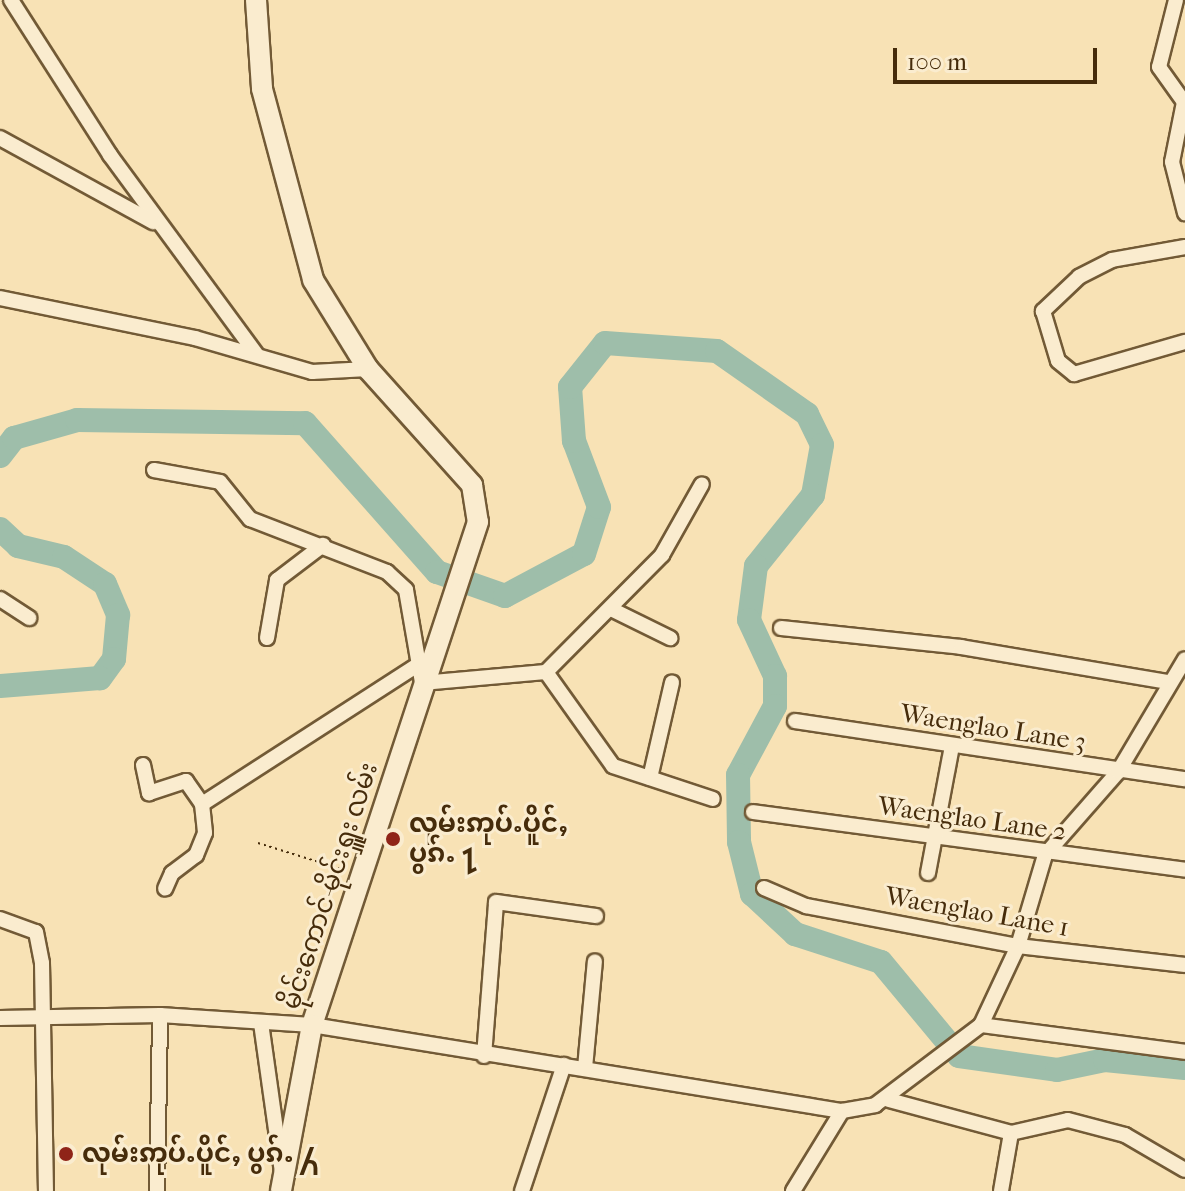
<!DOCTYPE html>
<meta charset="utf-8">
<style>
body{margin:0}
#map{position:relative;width:1185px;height:1191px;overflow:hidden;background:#f8e2b5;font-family:"IM FELL French Canon","Noto Sans Myanmar",serif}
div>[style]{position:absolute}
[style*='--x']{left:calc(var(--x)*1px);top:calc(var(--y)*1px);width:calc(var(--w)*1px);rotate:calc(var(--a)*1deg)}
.river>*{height:24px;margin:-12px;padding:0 12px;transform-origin:12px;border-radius:12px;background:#9ebeaa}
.path>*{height:2px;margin-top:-1px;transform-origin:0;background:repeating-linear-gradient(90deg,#462c0b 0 2px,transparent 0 6px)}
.roads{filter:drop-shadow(2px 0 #725a36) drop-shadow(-2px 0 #725a36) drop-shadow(0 2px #725a36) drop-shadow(0 -2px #725a36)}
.minor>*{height:14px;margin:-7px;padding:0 7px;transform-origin:7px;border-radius:7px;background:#faeccf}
.secondary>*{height:20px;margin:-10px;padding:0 10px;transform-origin:10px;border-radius:10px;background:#faeccf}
.dots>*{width:22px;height:22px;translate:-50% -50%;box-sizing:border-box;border:4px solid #faeccf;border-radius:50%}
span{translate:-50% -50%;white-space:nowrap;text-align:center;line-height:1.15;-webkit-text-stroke:6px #faeccf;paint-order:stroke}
.street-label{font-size:26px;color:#462c0b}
.poi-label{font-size:26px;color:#462c0b;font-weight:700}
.left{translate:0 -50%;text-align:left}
.scale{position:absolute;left:893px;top:48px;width:204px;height:36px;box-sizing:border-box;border:4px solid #462c0b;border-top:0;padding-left:10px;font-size:24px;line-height:28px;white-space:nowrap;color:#462c0b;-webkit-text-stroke:6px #faeccf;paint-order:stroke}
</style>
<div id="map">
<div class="river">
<i style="--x:0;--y:456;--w:23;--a:-52"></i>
<i style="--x:14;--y:438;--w:66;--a:-15.9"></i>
<i style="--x:77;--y:420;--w:228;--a:0.8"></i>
<i style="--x:305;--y:423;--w:199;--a:48.5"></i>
<i style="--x:437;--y:572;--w:72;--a:19.4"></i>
<i style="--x:505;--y:596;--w:89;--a:-28"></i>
<i style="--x:584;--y:554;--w:49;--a:-72.3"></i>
<i style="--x:599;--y:507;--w:71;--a:-110.7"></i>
<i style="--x:574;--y:441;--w:54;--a:-94.2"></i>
<i style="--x:570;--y:387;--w:56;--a:-51.5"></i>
<i style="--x:605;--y:343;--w:112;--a:4.1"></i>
<i style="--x:717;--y:351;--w:110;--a:35"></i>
<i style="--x:807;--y:414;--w:34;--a:64"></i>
<i style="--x:822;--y:445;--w:51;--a:100.2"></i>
<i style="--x:813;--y:495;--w:91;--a:128.8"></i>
<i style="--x:756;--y:566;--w:54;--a:97.4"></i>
<i style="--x:749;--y:620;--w:62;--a:65.1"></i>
<i style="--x:775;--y:676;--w:30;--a:90"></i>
<i style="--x:775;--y:706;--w:78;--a:118.2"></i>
<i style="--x:738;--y:775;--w:67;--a:89.1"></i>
<i style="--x:739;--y:842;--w:54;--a:76"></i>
<i style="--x:752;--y:894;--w:59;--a:42.9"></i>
<i style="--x:795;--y:934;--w:90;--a:18"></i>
<i style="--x:881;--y:962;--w:122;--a:50.3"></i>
<i style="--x:959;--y:1056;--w:99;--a:8.1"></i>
<i style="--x:1057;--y:1070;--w:49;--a:-11.8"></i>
<i style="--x:1105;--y:1060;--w:80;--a:5.7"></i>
<i style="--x:0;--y:529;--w:25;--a:43"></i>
<i style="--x:18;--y:546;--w:47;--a:13.4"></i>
<i style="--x:64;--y:557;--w:49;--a:33.4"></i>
<i style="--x:105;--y:584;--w:34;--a:67"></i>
<i style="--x:118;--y:615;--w:44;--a:95.2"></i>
<i style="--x:114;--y:659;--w:24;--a:126"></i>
<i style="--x:100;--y:678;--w:100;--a:175.4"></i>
</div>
<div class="path">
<i style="--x:258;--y:843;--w:90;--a:17.4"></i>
</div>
<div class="roads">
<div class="minor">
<i style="--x:11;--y:0;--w:184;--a:57.4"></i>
<i style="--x:110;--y:155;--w:247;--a:53.7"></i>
<i style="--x:1176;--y:0;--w:69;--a:104.2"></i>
<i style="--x:1159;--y:67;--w:43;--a:54.5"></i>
<i style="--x:1184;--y:102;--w:61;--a:101.3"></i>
<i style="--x:1172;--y:162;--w:53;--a:75.7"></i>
<i style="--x:0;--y:138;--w:175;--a:28.8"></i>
<i style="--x:1185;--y:247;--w:74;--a:169.9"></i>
<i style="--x:1112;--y:260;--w:37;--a:153"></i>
<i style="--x:1079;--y:277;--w:50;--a:136.6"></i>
<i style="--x:1043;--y:311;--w:52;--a:73.3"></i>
<i style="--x:1058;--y:361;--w:21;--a:39"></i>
<i style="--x:1074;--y:374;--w:116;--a:-16.1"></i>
<i style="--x:0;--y:298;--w:199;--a:11.6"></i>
<i style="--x:195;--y:338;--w:122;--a:16.2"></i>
<i style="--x:312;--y:372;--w:56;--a:-3.1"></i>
<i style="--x:154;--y:470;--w:67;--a:10.3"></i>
<i style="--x:220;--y:482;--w:48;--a:51"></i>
<i style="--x:250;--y:519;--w:147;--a:21.1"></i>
<i style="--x:387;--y:572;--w:26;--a:43"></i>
<i style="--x:406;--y:590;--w:94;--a:80.2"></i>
<i style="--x:422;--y:683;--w:124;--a:-5.1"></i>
<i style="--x:546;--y:672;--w:165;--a:-45.2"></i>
<i style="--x:662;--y:555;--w:81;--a:-60.6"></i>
<i style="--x:0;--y:599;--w:35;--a:33"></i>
<i style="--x:613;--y:610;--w:64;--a:26.2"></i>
<i style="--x:781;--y:628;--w:181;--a:6"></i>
<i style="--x:961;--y:647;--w:211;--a:9.6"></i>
<i style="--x:267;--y:638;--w:59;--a:-80.2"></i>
<i style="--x:277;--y:580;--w:58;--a:-37.3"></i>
<i style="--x:546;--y:672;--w:115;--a:54.5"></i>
<i style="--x:613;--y:766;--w:105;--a:18.3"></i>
<i style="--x:795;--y:721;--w:394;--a:8.5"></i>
<i style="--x:143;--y:765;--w:29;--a:78"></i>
<i style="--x:149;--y:793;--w:39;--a:-18"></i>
<i style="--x:186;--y:781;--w:28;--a:55"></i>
<i style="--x:202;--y:804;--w:29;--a:84"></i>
<i style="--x:205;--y:833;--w:24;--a:112"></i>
<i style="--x:196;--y:855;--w:30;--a:143"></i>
<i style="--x:172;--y:873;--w:17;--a:114"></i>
<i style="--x:650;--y:778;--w:98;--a:-77"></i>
<i style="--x:202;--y:804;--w:258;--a:-32.8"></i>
<i style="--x:753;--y:812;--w:436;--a:7.6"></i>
<i style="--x:928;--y:873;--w:129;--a:-79.3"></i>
<i style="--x:764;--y:888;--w:46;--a:23.2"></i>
<i style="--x:806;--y:906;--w:216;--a:10.7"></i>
<i style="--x:1018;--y:946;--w:168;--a:6.5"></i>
<i style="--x:0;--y:919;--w:38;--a:20"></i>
<i style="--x:36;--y:932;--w:32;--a:79"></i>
<i style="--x:42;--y:963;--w:228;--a:89"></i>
<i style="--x:0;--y:1018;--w:160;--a:-1.1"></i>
<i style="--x:160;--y:1015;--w:152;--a:3.8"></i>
<i style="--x:312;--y:1025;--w:537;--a:9.22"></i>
<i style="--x:842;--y:1111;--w:34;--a:-10"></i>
<i style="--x:875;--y:1105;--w:133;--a:-37"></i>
<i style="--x:981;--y:1025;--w:87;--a:-64.9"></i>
<i style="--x:1018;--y:946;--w:95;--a:-73.5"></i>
<i style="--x:1045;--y:855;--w:111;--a:-48.7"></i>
<i style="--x:1118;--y:772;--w:131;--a:-59.3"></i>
<i style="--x:261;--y:1023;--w:151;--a:82"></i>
<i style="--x:981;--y:1025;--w:206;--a:7.5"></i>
<i style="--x:484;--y:1056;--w:154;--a:-85.5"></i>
<i style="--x:496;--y:902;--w:101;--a:8"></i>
<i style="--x:585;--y:1068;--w:107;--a:-84.7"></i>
<i style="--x:889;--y:1100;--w:126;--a:15.1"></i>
<i style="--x:1011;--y:1133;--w:59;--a:99.8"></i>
<i style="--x:1011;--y:1133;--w:58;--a:-12.8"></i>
<i style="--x:1068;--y:1120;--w:59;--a:14.7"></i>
<i style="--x:1125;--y:1135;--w:69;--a:30.3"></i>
<i style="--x:157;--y:1191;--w:176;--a:-89"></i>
<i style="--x:522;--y:1191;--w:133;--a:-71.6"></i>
<i style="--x:793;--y:1191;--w:94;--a:-58.5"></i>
</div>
<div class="secondary">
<i style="--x:256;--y:0;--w:89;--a:86.1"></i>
<i style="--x:262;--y:89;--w:198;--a:75"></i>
<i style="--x:313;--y:280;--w:105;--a:58.3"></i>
<i style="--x:368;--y:369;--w:156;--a:48.1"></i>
<i style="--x:472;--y:485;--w:37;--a:81"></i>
<i style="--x:478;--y:522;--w:530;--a:108.26"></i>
<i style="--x:312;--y:1025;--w:169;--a:100.6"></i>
</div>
</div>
<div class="dots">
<i style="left:393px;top:839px;background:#8f2418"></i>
<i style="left:66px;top:1154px;background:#8f2418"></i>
</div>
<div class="street-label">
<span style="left:993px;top:728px;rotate:9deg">Waenglao Lane 3</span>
<span style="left:972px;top:819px;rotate:8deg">Waenglao Lane 2</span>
<span style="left:330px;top:886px;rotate:-72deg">မိုင်းကောင်-မိုင်းရှူး လမ်း</span>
<span style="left:977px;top:912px;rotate:10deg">Waenglao Lane 1</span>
</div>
<div class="poi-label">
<span class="left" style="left:409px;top:839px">လုမ်းဢုပ်ႉပိူင်ႇ<br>ပွၵ်ႉ ႑</span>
<span class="left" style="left:82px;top:1154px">လုမ်းဢုပ်ႉပိူင်ႇ ပွၵ်ႉ ႓</span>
</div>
<div class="scale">100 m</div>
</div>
